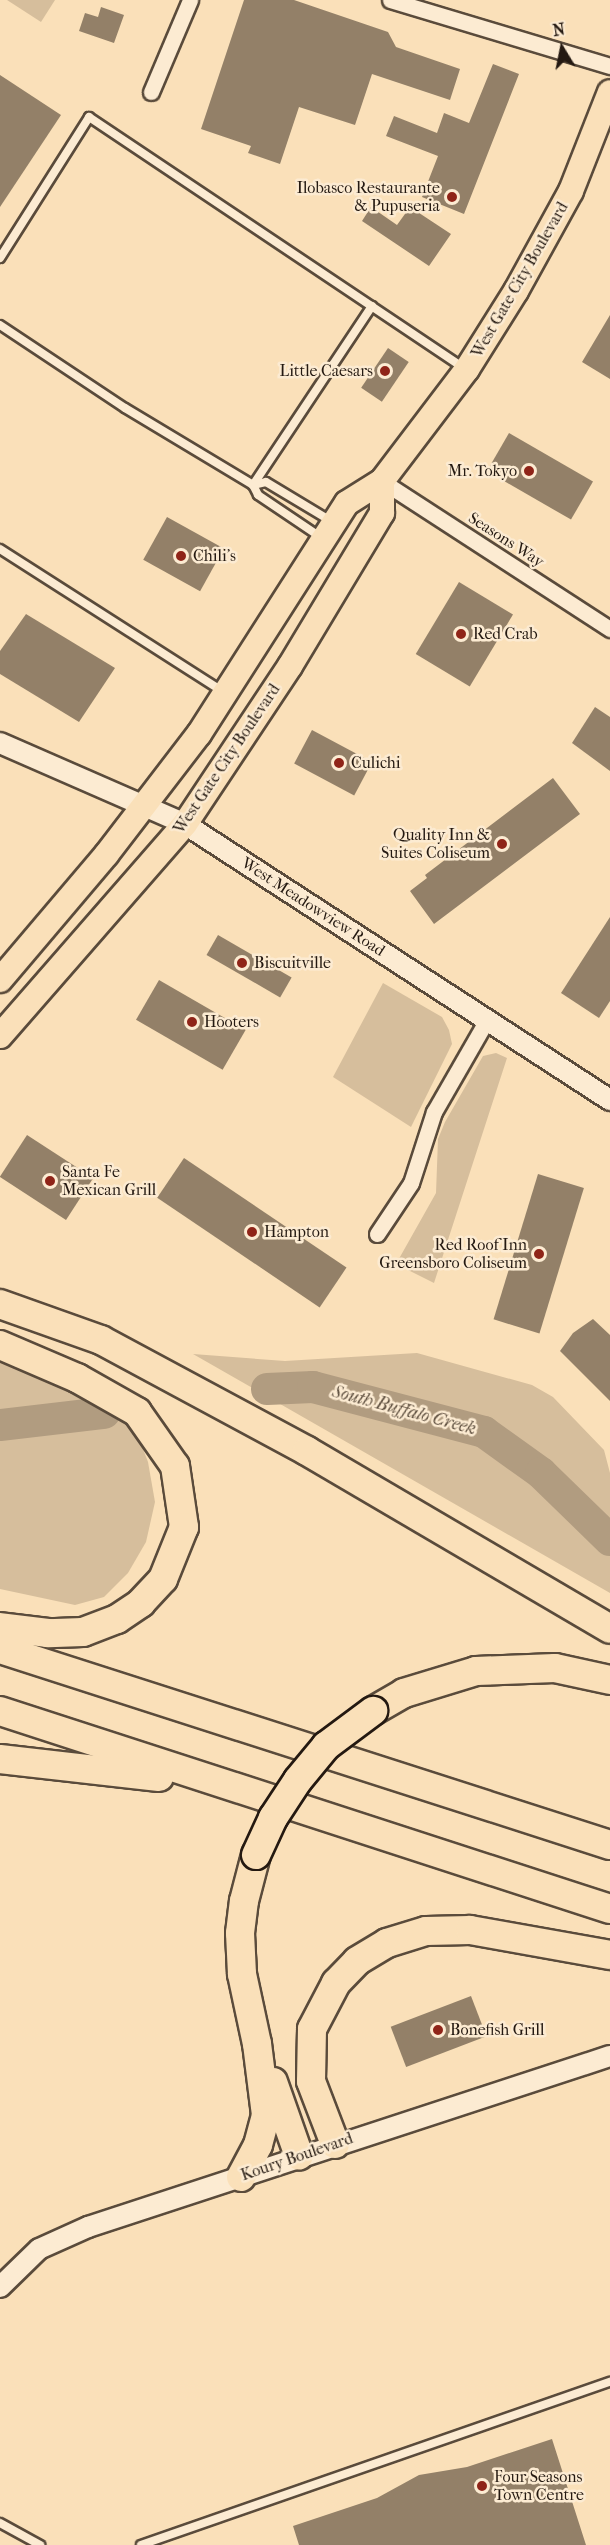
<!DOCTYPE html>
<style>
body{margin:0}
#map{position:relative;width:610px;height:2545px;overflow:hidden;background:#fae0b9;font-family:"IM FELL French Canon",serif}
div>[style]{position:absolute}
[style*='--x']{left:calc(var(--x)*1px);top:calc(var(--y)*1px);width:calc(var(--w)*1px);rotate:calc(var(--a)*1deg)}
.green>*{inset:0;background:#d6be9c}
.river>*{height:32px;margin:-16px;padding:0 16px;transform-origin:16px;border-radius:16px;background:#b19c80}
.building>*{inset:0;background:#938068;transform-origin:0 0}
.roads{filter:drop-shadow(2px 0 #5a4b3b) drop-shadow(-2px 0 #5a4b3b) drop-shadow(0 2px #5a4b3b) drop-shadow(0 -2px #5a4b3b)}
.service>*{height:8px;margin:-4px;padding:0 4px;transform-origin:4px;border-radius:4px;background:#fcebd2}
.minor>*{height:15px;margin:-7.5px;padding:0 7.5px;transform-origin:7.5px;border-radius:7.5px;background:#fcebd2}
.tertiary>*{height:20px;margin:-10px;padding:0 10px;transform-origin:10px;border-radius:10px;background:#fcebd2}
.primary>*{height:24px;margin:-12px;padding:0 12px;transform-origin:12px;border-radius:12px;background:#fae0b9}
.motorway>*{height:28px;margin:-14px;padding:0 14px;transform-origin:14px;border-radius:14px;background:#fae0b9}
.bridges{filter:drop-shadow(2px 0 #241911) drop-shadow(-2px 0 #241911) drop-shadow(0 2px #241911) drop-shadow(0 -2px #241911)}
.motorway-bridge>*{height:28px;margin:-14px;padding:0 14px;transform-origin:14px;border-radius:14px;background:#fae0b9}
.dots>*{width:16px;height:16px;translate:-50% -50%;box-sizing:border-box;border:3px solid #fcebd2;border-radius:50%}
span{translate:-50% -50%;white-space:nowrap;text-align:center;line-height:1.15;-webkit-text-stroke:5px #fcebd2;paint-order:stroke}
.poi-label{font-size:16px;color:#241911}
.right{translate:-100% -50%;text-align:right}
.left{translate:0 -50%;text-align:left}
.street-label{font-size:16px;color:#241911}
.water-label{font-size:18px;color:#5c4d3d;font-style:italic}
.north{position:absolute;left:532px;top:18px;width:60px;height:60px;-webkit-text-stroke:4px #fcebd2;paint-order:stroke;rotate:350deg;font-size:16px;font-weight:700;line-height:24px;text-align:center;color:#241911}
.north::after{content:'';display:block;margin:auto;width:21px;height:27px;background:#241911;clip-path:polygon(50% 0,100% 100%,50% 72%,0 100%)}
</style>
<div id="map">
<div class="green">
<i style="clip-path:polygon(7px 0,55px 0,41px 22px)"></i>
<i style="clip-path:polygon(383px 983px,442px 1017px,449px 1030px,452px 1044px,411px 1127px,333px 1077px)"></i>
<i style="clip-path:polygon(496px 1053px,507px 1058px,434px 1283px,396px 1264px,436px 1193px,438px 1139px,445px 1122px,483px 1056px)"></i>
<i style="clip-path:polygon(417px 1353px,532px 1385px,553px 1397px,604px 1450px,610px 1473px,610px 1593px,193px 1354px,285px 1361px)"></i>
<i style="clip-path:polygon(0 1361px,46px 1377px,133px 1423px,148px 1462px,155px 1502px,146px 1542px,128px 1573px,104px 1597px,75px 1605px,0 1589px)"></i>
</div>
<div class="river">
<i style="--x:267;--y:1389;--w:46;--a:-2.5"></i>
<i style="--x:313;--y:1387;--w:177;--a:14.7"></i>
<i style="--x:484;--y:1432;--w:70;--a:35.7"></i>
<i style="--x:541;--y:1473;--w:96;--a:44.2"></i>
<i style="--x:0;--y:1425;--w:105;--a:-6.6"></i>
</div>
<div class="building">
<i style="clip-path:polygon(244px 0,294px 0,388px 32px,396px 47px,460px 69px,450px 100px,372px 74px,355px 125px,299px 107px,280px 164px,248px 153px,251px 146px,201px 129px)"></i>
<i style="clip-path:polygon(101px 7px,124px 15px,114px 43px,79px 31px,85px 13px,98px 17px)"></i>
<i style="clip-path:polygon(493px 64px,519px 74px,464px 214px,422px 197px,438px 156px,386px 136px,394px 116px,437px 133px,444px 113px,469px 123px)"></i>
<i style="clip-path:polygon(0 75px,61px 115px,0 207px)"></i>
<i style="clip-path:polygon(371px 207px,397px 225px,410px 207px,451px 234px,429px 266px,362px 221px)"></i>
<i style="clip-path:polygon(610px 315px,610px 379px,582px 362px)"></i>
<i style="left:388px;top:348px;width:25px;height:48px;rotate:34deg"></i>
<i style="left:509px;top:433px;width:97px;height:44px;rotate:30deg"></i>
<i style="left:167px;top:517px;width:65px;height:49px;rotate:29deg"></i>
<i style="left:459px;top:582px;width:63px;height:84px;rotate:31deg"></i>
<i style="clip-path:polygon(26px 614px,115px 668px,79px 722px,0 674px,0 651px)"></i>
<i style="clip-path:polygon(595px 707px,610px 717px,610px 771px,572px 743px)"></i>
<i style="left:312px;top:730px;width:68px;height:38px;rotate:28deg"></i>
<i style="clip-path:polygon(553px 778px,580px 814px,434px 924px,410px 891px,427px 878px,425px 875px)"></i>
<i style="clip-path:polygon(610px 917px,610px 1001px,599px 1018px,561px 993px)"></i>
<i style="left:218px;top:935px;width:85px;height:23px;rotate:30deg"></i>
<i style="left:159px;top:980px;width:100px;height:46px;rotate:30deg"></i>
<i style="left:27px;top:1135px;width:79px;height:50px;rotate:33deg"></i>
<i style="left:184px;top:1158px;width:196px;height:48px;rotate:34deg"></i>
<i style="left:538px;top:1174px;width:48px;height:152px;rotate:17deg"></i>
<i style="clip-path:polygon(593px 1319px,610px 1335px,610px 1401px,560px 1351px,573px 1333px)"></i>
<i style="left:471px;top:1996px;width:43px;height:86px;rotate:69deg"></i>
<i style="clip-path:polygon(552px 2439px,586px 2545px,299px 2545px,293px 2526px,377px 2498px,419px 2475px,467px 2467px)"></i>
</div>
<div class="roads">
<div class="service">
<i style="--x:0;--y:258;--w:167;--a:-57.7"></i>
<i style="--x:89;--y:117;--w:450;--a:33.8"></i>
<i style="--x:0;--y:325;--w:150;--a:33.6"></i>
<i style="--x:125;--y:408;--w:149;--a:31"></i>
<i style="--x:253;--y:485;--w:11;--a:63"></i>
<i style="--x:258;--y:495;--w:77;--a:33.9"></i>
<i style="--x:253;--y:485;--w:215;--a:-56.4"></i>
<i style="--x:253;--y:485;--w:13;--a:-13"></i>
<i style="--x:266;--y:482;--w:76;--a:31"></i>
<i style="--x:0;--y:549;--w:264;--a:32.6"></i>
<i style="--x:0;--y:2523;--w:46;--a:28.8"></i>
<i style="--x:141;--y:2545;--w:497;--a:-19.2"></i>
</div>
<div class="minor">
<i style="--x:390;--y:0;--w:230;--a:16.7"></i>
<i style="--x:151;--y:92;--w:100;--a:-67"></i>
<i style="--x:382;--y:481;--w:272;--a:33"></i>
<i style="--x:377;--y:1234;--w:61;--a:-56.3"></i>
<i style="--x:411;--y:1183;--w:75;--a:-72.1"></i>
<i style="--x:434;--y:1112;--w:106;--a:-60.1"></i>
</div>
<div class="tertiary">
<i style="--x:0;--y:743;--w:202;--a:23.6"></i>
<i style="--x:185;--y:824;--w:507;--a:33"></i>
<i style="--x:0;--y:2287;--w:54;--a:-44.3"></i>
<i style="--x:39;--y:2249;--w:54;--a:-24.2"></i>
<i style="--x:88;--y:2227;--w:549;--a:-18.14"></i>
</div>
<div class="primary">
<i style="--x:0;--y:980;--w:164;--a:-49.7"></i>
<i style="--x:106;--y:855;--w:153;--a:-52.5"></i>
<i style="--x:199;--y:734;--w:274;--a:-57.4"></i>
<i style="--x:347;--y:503;--w:41;--a:-32.2"></i>
<i style="--x:382;--y:481;--w:141;--a:-52.8"></i>
<i style="--x:467;--y:369;--w:92;--a:-57.9"></i>
<i style="--x:516;--y:291;--w:114;--a:-61.2"></i>
<i style="--x:571;--y:191;--w:106;--a:-68.5"></i>
<i style="--x:0;--y:1036;--w:281;--a:-48.9"></i>
<i style="--x:185;--y:824;--w:190;--a:-56.4"></i>
<i style="--x:290;--y:666;--w:179;--a:-59"></i>
<i style="--x:382;--y:513;--w:32;--a:-90"></i>
</div>
<div class="motorway">
<i style="--x:0;--y:1304;--w:107;--a:19.6"></i>
<i style="--x:101;--y:1340;--w:234;--a:28.3"></i>
<i style="--x:307;--y:1451;--w:351;--a:30.4"></i>
<i style="--x:0;--y:1345;--w:84;--a:23.2"></i>
<i style="--x:77;--y:1378;--w:69;--a:29.5"></i>
<i style="--x:137;--y:1412;--w:66;--a:54.9"></i>
<i style="--x:175;--y:1466;--w:62;--a:81.6"></i>
<i style="--x:184;--y:1527;--w:56;--a:112"></i>
<i style="--x:163;--y:1579;--w:33;--a:133"></i>
<i style="--x:141;--y:1603;--w:29;--a:146"></i>
<i style="--x:117;--y:1619;--w:36;--a:159"></i>
<i style="--x:83;--y:1632;--w:35;--a:178"></i>
<i style="--x:48;--y:1633;--w:48;--a:-172.9"></i>
<i style="--x:0;--y:1649;--w:641;--a:17.81"></i>
<i style="--x:0;--y:1711;--w:641;--a:17.98"></i>
<i style="--x:373;--y:1711;--w:36;--a:-30"></i>
<i style="--x:404;--y:1693;--w:75;--a:-17"></i>
<i style="--x:476;--y:1671;--w:79;--a:-2.2"></i>
<i style="--x:555;--y:1668;--w:56;--a:12.3"></i>
<i style="--x:0;--y:1759;--w:160;--a:6.5"></i>
<i style="--x:273;--y:2082;--w:78;--a:70.6"></i>
<i style="--x:335;--y:2144;--w:67;--a:-110.9"></i>
<i style="--x:311;--y:2081;--w:52;--a:-88.9"></i>
<i style="--x:312;--y:2029;--w:52;--a:-62.4"></i>
<i style="--x:336;--y:1983;--w:30;--a:-46"></i>
<i style="--x:357;--y:1961;--w:35;--a:-31"></i>
<i style="--x:387;--y:1943;--w:41;--a:-17.1"></i>
<i style="--x:426;--y:1931;--w:44;--a:-1.3"></i>
<i style="--x:470;--y:1930;--w:142;--a:10.1"></i>
<i style="--x:241;--y:2177;--w:36;--a:-62"></i>
<i style="--x:258;--y:2145;--w:31;--a:-75"></i>
<i style="--x:266;--y:2115;--w:72;--a:-97.2"></i>
<i style="--x:257;--y:2044;--w:72;--a:-102.1"></i>
<i style="--x:242;--y:1974;--w:41;--a:-92.8"></i>
<i style="--x:240;--y:1933;--w:32;--a:-83"></i>
<i style="--x:244;--y:1901;--w:48;--a:-75.4"></i>
</div>
</div>
<div class="bridges">
<div class="motorway-bridge">
<i style="--x:256;--y:1855;--w:41;--a:-65.3"></i>
<i style="--x:273;--y:1818;--w:45;--a:-56.7"></i>
<i style="--x:298;--y:1780;--w:44;--a:-50.5"></i>
<i style="--x:326;--y:1746;--w:59;--a:-36.7"></i>
</div>
</div>
<div class="dots">
<i style="left:452px;top:197px;background:#8f2418"></i>
<i style="left:385px;top:371px;background:#8f2418"></i>
<i style="left:529px;top:471px;background:#8f2418"></i>
<i style="left:181px;top:556px;background:#8f2418"></i>
<i style="left:461px;top:634px;background:#8f2418"></i>
<i style="left:339px;top:763px;background:#8f2418"></i>
<i style="left:502px;top:844px;background:#8f2418"></i>
<i style="left:242px;top:963px;background:#8f2418"></i>
<i style="left:192px;top:1022px;background:#8f2418"></i>
<i style="left:50px;top:1181px;background:#8f2418"></i>
<i style="left:252px;top:1232px;background:#8f2418"></i>
<i style="left:539px;top:1254px;background:#8f2418"></i>
<i style="left:438px;top:2030px;background:#8f2418"></i>
<i style="left:482px;top:2486px;background:#8f2418"></i>
</div>
<div class="poi-label">
<span class="right" style="left:440px;top:197px">Ilobasco Restaurante<br>&amp; Pupuseria</span>
<span class="right" style="left:373px;top:371px">Little Caesars</span>
<span class="right" style="left:517px;top:471px">Mr. Tokyo</span>
<span class="left" style="left:193px;top:556px">Chili's</span>
<span class="left" style="left:473px;top:634px">Red Crab</span>
<span class="left" style="left:351px;top:763px">Culichi</span>
<span class="right" style="left:490px;top:844px">Quality Inn &amp;<br>Suites Coliseum</span>
<span class="left" style="left:254px;top:963px">Biscuitville</span>
<span class="left" style="left:204px;top:1022px">Hooters</span>
<span class="left" style="left:62px;top:1181px">Santa Fe<br>Mexican Grill</span>
<span class="left" style="left:264px;top:1232px">Hampton</span>
<span class="right" style="left:527px;top:1254px">Red Roof Inn<br>Greensboro Coliseum</span>
<span class="left" style="left:450px;top:2030px">Bonefish Grill</span>
<span class="left" style="left:494px;top:2486px">Four Seasons<br>Town Centre</span>
</div>
<div class="street-label">
<span style="left:520px;top:280px;rotate:-60deg">West Gate City Boulevard</span>
<span style="left:506px;top:540px;rotate:33deg">Seasons Way</span>
<span style="left:227px;top:759px;rotate:-56deg">West Gate City Boulevard</span>
<span style="left:313px;top:907px;rotate:33deg">West Meadowview Road</span>
<span style="left:297px;top:2157px;rotate:-19deg">Koury Boulevard</span>
</div>
<div class="water-label">
<span style="left:404px;top:1411px;rotate:15deg">South Buffalo Creek</span>
</div>
<div class="north">N</div>
</div>
